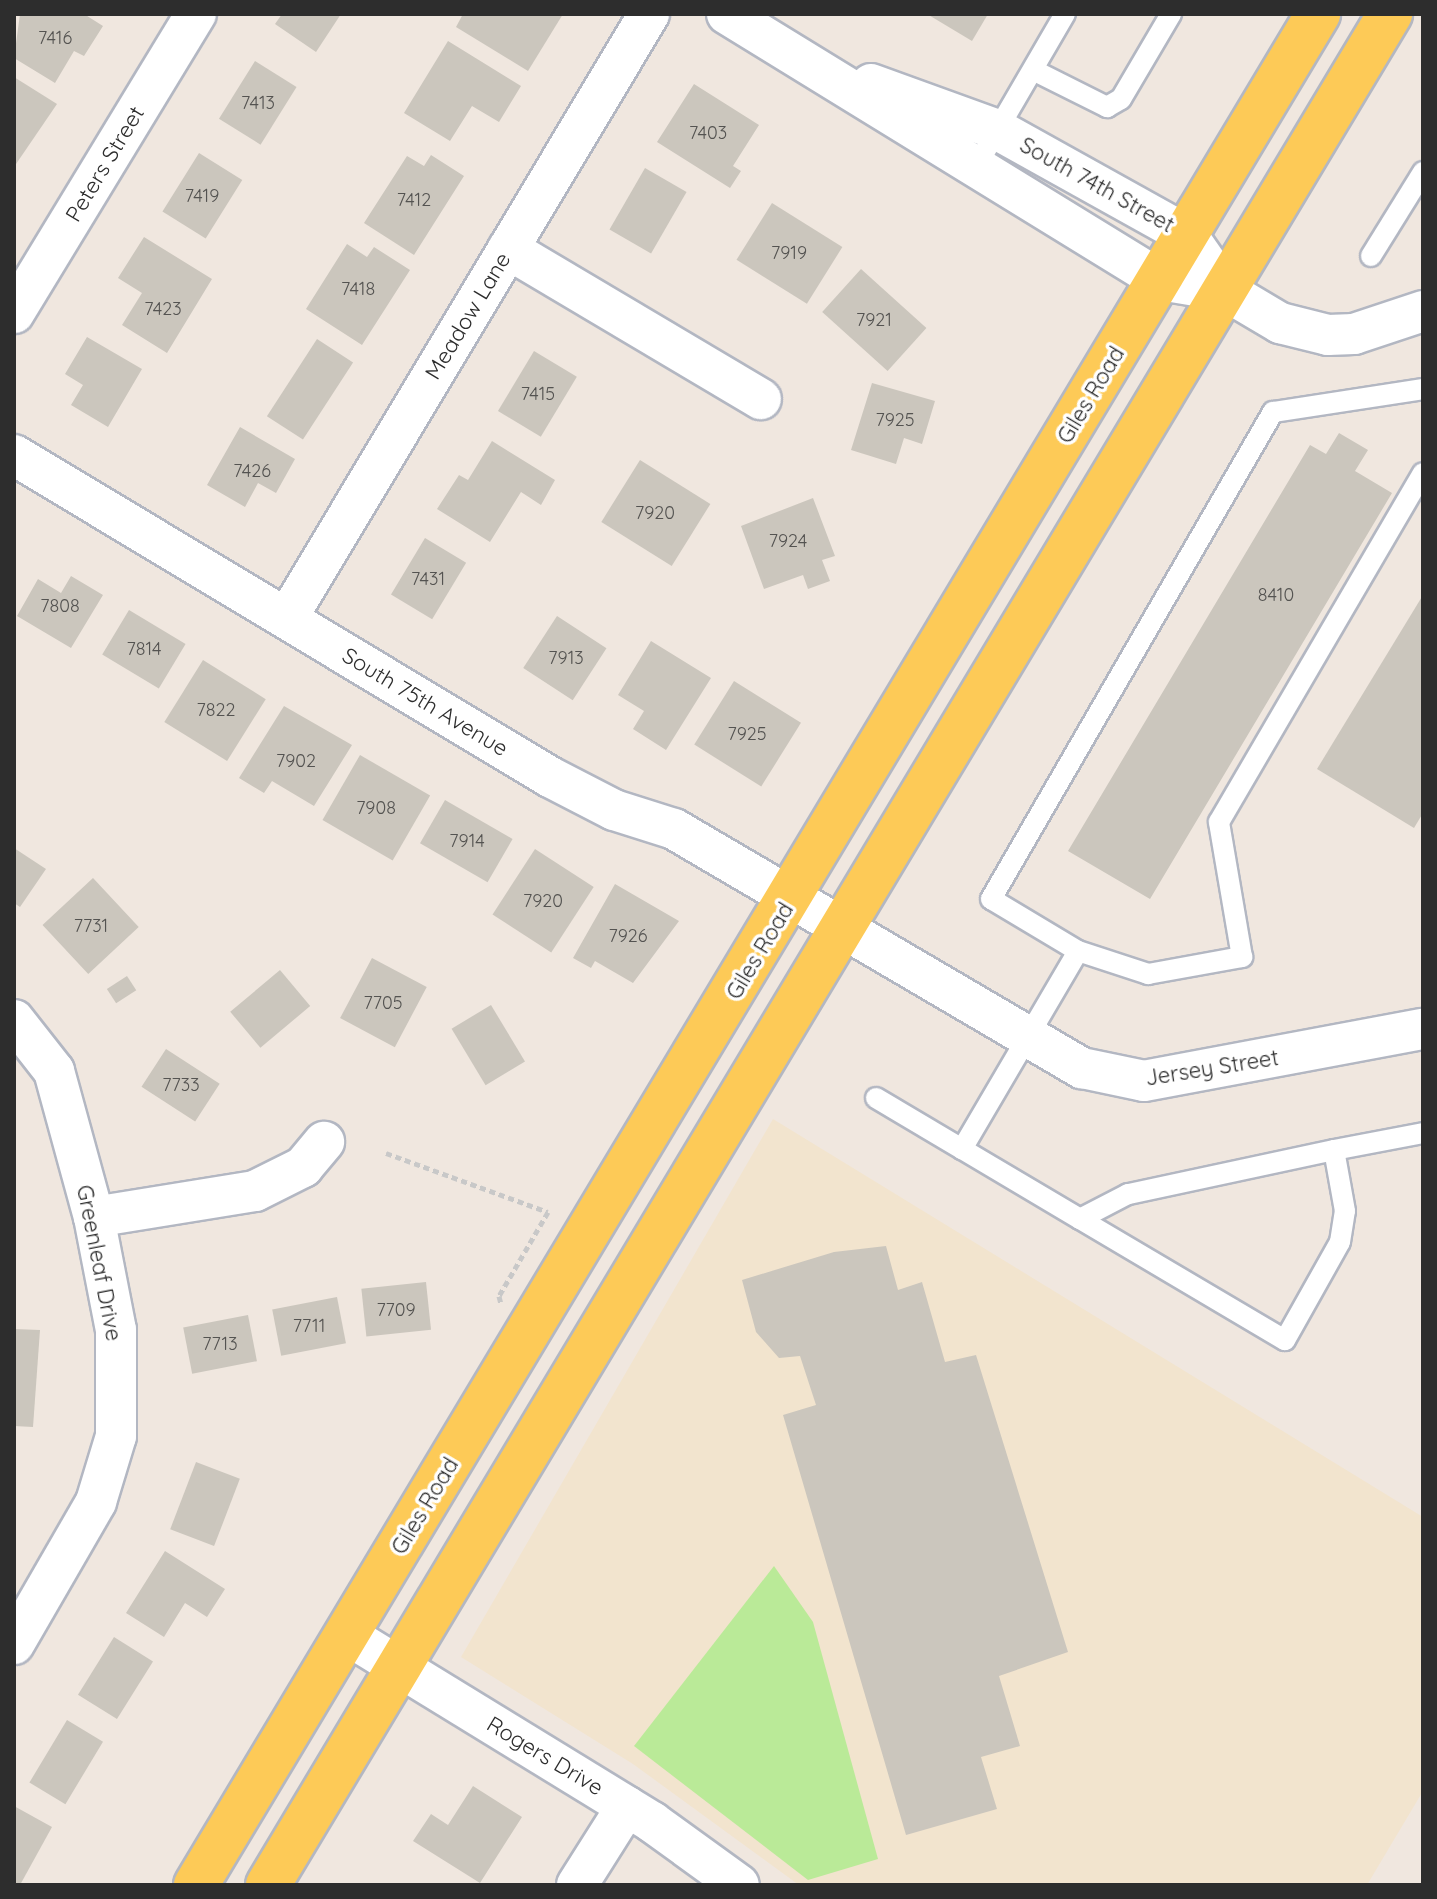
<!DOCTYPE html>
<style>
body{margin:0}
#map{position:relative;width:1437px;height:1899px;overflow:hidden;background:#f0e7df;font-family:Quicksand,sans-serif}
div>[style]{position:absolute}
[style*='--x']{left:calc(var(--x)*1px);top:calc(var(--y)*1px);width:calc(var(--w)*1px);rotate:calc(var(--a)*1deg)}
.education>*{inset:0;background:#f2e4ce}
.green>*{inset:0;background:#baea98}
.building>*{inset:0;background:#cbc6bd;transform-origin:0 0}
.path>*{height:5px;margin-top:-2.5px;transform-origin:0;background:repeating-linear-gradient(90deg,#c8c8c8 0 6px,transparent 0 10px)}
.roads{filter:drop-shadow(2px 0 #b3b7c2) drop-shadow(-2px 0 #b3b7c2) drop-shadow(0 2px #b3b7c2) drop-shadow(0 -2px #b3b7c2)}
.lane>*{height:20px;margin:-10px;padding:0 10px;transform-origin:10px;border-radius:10px;background:#fff}
.street>*{height:40px;margin:-20px;padding:0 20px;transform-origin:20px;border-radius:20px;background:#fff}
.primary>*{height:44px;margin:-22px;padding:0 22px;transform-origin:22px;border-radius:22px;background:#fdca57}
span{translate:-50% -50%;white-space:nowrap;text-align:center;line-height:1.15;-webkit-text-stroke:7px #fff;paint-order:stroke}
.number-label{font-size:18px;color:#545351}
.number-label span{-webkit-text-stroke-width:0}
.street-label{font-size:22px;color:#2d2d2d}
.frame{position:absolute;inset:0;border:16px solid #2d2d2d;pointer-events:none}
</style>
<div id="map">
<div class="education">
<i style="clip-path:polygon(773px 1119px,1423px 1517px,1423px 1791px,1367px 1885px,799px 1885px,633px 1764px,461px 1657px)"></i>
</div>
<div class="green">
<i style="clip-path:polygon(774px 1566px,813px 1622px,878px 1859px,808px 1880px,634px 1746px)"></i>
</div>
<div class="building">
<i style="clip-path:polygon(20px 14px,84px 14px,103px 26px,84px 56px,74px 51px,55px 83px,14px 58px)"></i>
<i style="clip-path:polygon(282px 14px,341px 14px,316px 52px,275px 24px)"></i>
<i style="clip-path:polygon(463px 14px,563px 14px,528px 71px,456px 27px)"></i>
<i style="clip-path:polygon(927px 14px,988px 14px,972px 41px)"></i>
<i style="clip-path:polygon(448px 41px,521px 86px,499px 122px,472px 106px,450px 141px,404px 113px)"></i>
<i style="left:255px;top:61px;width:49px;height:68px;rotate:32deg"></i>
<i style="clip-path:polygon(14px 77px,57px 104px,14px 167px)"></i>
<i style="clip-path:polygon(694px 84px,759px 125px,733px 166px,741px 171px,730px 188px,657px 142px)"></i>
<i style="left:199px;top:153px;width:51px;height:69px;rotate:32deg"></i>
<i style="clip-path:polygon(431px 155px,464px 176px,414px 255px,364px 223px,407px 156px,424px 166px)"></i>
<i style="left:645px;top:168px;width:48px;height:71px;rotate:30deg"></i>
<i style="left:772px;top:203px;width:83px;height:67px;rotate:32deg"></i>
<i style="clip-path:polygon(144px 237px,212px 279px,167px 353px,122px 325px,142px 293px,118px 278px)"></i>
<i style="clip-path:polygon(347px 244px,367px 257px,374px 247px,410px 270px,362px 345px,306px 309px)"></i>
<i style="left:861px;top:269px;width:88px;height:58px;rotate:42deg"></i>
<i style="clip-path:polygon(87px 337px,142px 369px,108px 427px,71px 405px,83px 385px,65px 374px)"></i>
<i style="left:317px;top:339px;width:43px;height:92px;rotate:33deg"></i>
<i style="left:534px;top:351px;width:50px;height:70px;rotate:31deg"></i>
<i style="clip-path:polygon(872px 383px,935px 401px,922px 444px,904px 438px,896px 464px,851px 450px)"></i>
<i style="clip-path:polygon(240px 427px,295px 459px,276px 493px,258px 483px,245px 507px,207px 485px)"></i>
<i style="clip-path:polygon(1339px 433px,1368px 450px,1355px 471px,1392px 493px,1150px 899px,1068px 851px,1310px 445px,1326px 454px)"></i>
<i style="clip-path:polygon(492px 441px,555px 480px,541px 505px,521px 492px,490px 542px,437px 509px,459px 475px,468px 480px)"></i>
<i style="left:640px;top:460px;width:83px;height:73px;rotate:32deg"></i>
<i style="clip-path:polygon(813px 498px,835px 556px,822px 560px,830px 581px,808px 589px,803px 575px,764px 589px,741px 526px)"></i>
<i style="left:425px;top:538px;width:48px;height:66px;rotate:31deg"></i>
<i style="clip-path:polygon(71px 576px,103px 595px,71px 648px,17px 616px,38px 579px,61px 593px)"></i>
<i style="clip-path:polygon(1423px 595px,1423px 813px,1414px 828px,1317px 769px)"></i>
<i style="left:129px;top:610px;width:66px;height:52px;rotate:31deg"></i>
<i style="left:557px;top:616px;width:59px;height:62px;rotate:33deg"></i>
<i style="clip-path:polygon(651px 641px,711px 678px,666px 750px,633px 729px,644px 711px,618px 695px)"></i>
<i style="left:203px;top:660px;width:74px;height:73px;rotate:32deg"></i>
<i style="left:734px;top:681px;width:79px;height:75px;rotate:32deg"></i>
<i style="clip-path:polygon(284px 706px,352px 745px,314px 806px,272px 781px,264px 793px,239px 778px)"></i>
<i style="left:360px;top:755px;width:81px;height:75px;rotate:30deg"></i>
<i style="left:445px;top:800px;width:78px;height:50px;rotate:30deg"></i>
<i style="clip-path:polygon(14px 848px,46px 869px,20px 907px,14px 903px)"></i>
<i style="left:535px;top:849px;width:70px;height:78px;rotate:33deg"></i>
<i style="left:93px;top:878px;width:67px;height:69px;rotate:47deg"></i>
<i style="clip-path:polygon(615px 884px,679px 921px,633px 983px,595px 961px,591px 968px,573px 958px)"></i>
<i style="left:372px;top:958px;width:62px;height:68px;rotate:28deg"></i>
<i style="left:280px;top:970px;width:47px;height:65px;rotate:50deg"></i>
<i style="left:127px;top:976px;width:17px;height:24px;rotate:57deg"></i>
<i style="left:491px;top:1005px;width:66px;height:46px;rotate:59deg"></i>
<i style="left:166px;top:1049px;width:64px;height:45px;rotate:33deg"></i>
<i style="clip-path:polygon(886px 1246px,898px 1290px,922px 1282px,945px 1362px,976px 1355px,1068px 1652px,999px 1676px,1020px 1746px,981px 1757px,997px 1809px,906px 1835px,783px 1415px,816px 1405px,800px 1356px,779px 1358px,756px 1332px,742px 1280px,834px 1252px)"></i>
<i style="left:426px;top:1282px;width:48px;height:65px;rotate:84deg"></i>
<i style="left:337px;top:1297px;width:47px;height:66px;rotate:79deg"></i>
<i style="left:248px;top:1315px;width:47px;height:66px;rotate:79deg"></i>
<i style="clip-path:polygon(14px 1329px,40px 1330px,33px 1427px,14px 1426px)"></i>
<i style="left:196px;top:1462px;width:47px;height:72px;rotate:21deg"></i>
<i style="clip-path:polygon(165px 1551px,225px 1589px,207px 1617px,185px 1603px,164px 1637px,126px 1613px)"></i>
<i style="left:114px;top:1637px;width:46px;height:68px;rotate:32deg"></i>
<i style="left:67px;top:1720px;width:42px;height:73px;rotate:31deg"></i>
<i style="clip-path:polygon(473px 1786px,522px 1817px,480px 1883px,413px 1841px,431px 1814px,448px 1825px)"></i>
<i style="clip-path:polygon(14px 1806px,52px 1827px,20px 1885px,14px 1885px)"></i>
</div>
<div class="path">
<i style="--x:386;--y:1153;--w:172;--a:20"></i>
<i style="--x:548;--y:1212;--w:97;--a:120.3"></i>
<i style="--x:499;--y:1296;--w:8;--a:76"></i>
</div>
<div class="roads">
<div class="lane">
<i style="--x:1033;--y:70;--w:83;--a:26.6"></i>
<i style="--x:1107;--y:107;--w:16;--a:-30"></i>
<i style="--x:1121;--y:99;--w:99;--a:-59.5"></i>
<i style="--x:977;--y:165;--w:175;--a:-59.8"></i>
<i style="--x:1371;--y:256;--w:99;--a:-58.2"></i>
<i style="--x:1078;--y:951;--w:74;--a:18.2"></i>
<i style="--x:1148;--y:974;--w:96;--a:-10.3"></i>
<i style="--x:1242;--y:957;--w:137;--a:-99.7"></i>
<i style="--x:1219;--y:822;--w:404;--a:-59.7"></i>
<i style="--x:876;--y:1098;--w:100;--a:30.7"></i>
<i style="--x:962;--y:1149;--w:229;--a:-59.6"></i>
<i style="--x:1078;--y:951;--w:101;--a:-149.1"></i>
<i style="--x:991;--y:899;--w:563;--a:-59.93"></i>
<i style="--x:1273;--y:412;--w:152;--a:-8.7"></i>
<i style="--x:962;--y:1149;--w:137;--a:30.7"></i>
<i style="--x:1080;--y:1219;--w:238;--a:30.6"></i>
<i style="--x:1285;--y:1340;--w:112;--a:-60.7"></i>
<i style="--x:1340;--y:1242;--w:31;--a:-81"></i>
<i style="--x:1345;--y:1211;--w:62;--a:-100.2"></i>
<i style="--x:1334;--y:1150;--w:211;--a:167.9"></i>
<i style="--x:1128;--y:1194;--w:54;--a:152.5"></i>
<i style="--x:1334;--y:1150;--w:91;--a:-10.8"></i>
</div>
<div class="street">
<i style="--x:727;--y:14;--w:508;--a:31.56"></i>
<i style="--x:1160;--y:280;--w:67;--a:9.5"></i>
<i style="--x:1226;--y:291;--w:63;--a:30.7"></i>
<i style="--x:1280;--y:323;--w:49;--a:14"></i>
<i style="--x:1328;--y:335;--w:26;--a:-2"></i>
<i style="--x:1354;--y:334;--w:73;--a:-18.4"></i>
<i style="--x:871;--y:84;--w:135;--a:19.9"></i>
<i style="--x:998;--y:130;--w:216;--a:29.1"></i>
<i style="--x:1187;--y:235;--w:68;--a:55.1"></i>
<i style="--x:508;--y:249;--w:294;--a:30.7"></i>
<i style="--x:14;--y:313;--w:350;--a:-58.7"></i>
<i style="--x:14;--y:455;--w:625;--a:31"></i>
<i style="--x:550;--y:777;--w:72;--a:27.3"></i>
<i style="--x:614;--y:810;--w:63;--a:17.6"></i>
<i style="--x:674;--y:829;--w:473;--a:30.4"></i>
<i style="--x:1082;--y:1068;--w:63;--a:11.8"></i>
<i style="--x:1144;--y:1081;--w:284;--a:-10.6"></i>
<i style="--x:287;--y:618;--w:704;--a:-59.06"></i>
<i style="--x:14;--y:1020;--w:65;--a:51.9"></i>
<i style="--x:54;--y:1071;--w:151;--a:74.7"></i>
<i style="--x:94;--y:1217;--w:115;--a:79"></i>
<i style="--x:116;--y:1330;--w:106;--a:90"></i>
<i style="--x:116;--y:1436;--w:69;--a:106.9"></i>
<i style="--x:96;--y:1502;--w:164;--a:120"></i>
<i style="--x:94;--y:1217;--w:163;--a:-9.2"></i>
<i style="--x:255;--y:1191;--w:54;--a:-26.6"></i>
<i style="--x:303;--y:1167;--w:33;--a:-50"></i>
<i style="--x:347;--y:1635;--w:358;--a:31.5"></i>
<i style="--x:652;--y:1822;--w:107;--a:35.9"></i>
<i style="--x:577;--y:1885;--w:93;--a:-57.7"></i>
</div>
<div class="primary">
<i style="--x:196;--y:1885;--w:2182;--a:-59.05"></i>
<i style="--x:268;--y:1885;--w:2182;--a:-59.05"></i>
</div>
</div>
<div class="number-label">
<span style="left:55px;top:38px">7416</span>
<span style="left:258px;top:103px">7413</span>
<span style="left:708px;top:133px">7403</span>
<span style="left:202px;top:196px">7419</span>
<span style="left:414px;top:200px">7412</span>
<span style="left:789px;top:253px">7919</span>
<span style="left:358px;top:289px">7418</span>
<span style="left:163px;top:309px">7423</span>
<span style="left:874px;top:320px">7921</span>
<span style="left:538px;top:394px">7415</span>
<span style="left:895px;top:420px">7925</span>
<span style="left:252px;top:471px">7426</span>
<span style="left:655px;top:513px">7920</span>
<span style="left:788px;top:541px">7924</span>
<span style="left:428px;top:579px">7431</span>
<span style="left:1276px;top:595px">8410</span>
<span style="left:60px;top:606px">7808</span>
<span style="left:144px;top:649px">7814</span>
<span style="left:566px;top:658px">7913</span>
<span style="left:216px;top:710px">7822</span>
<span style="left:747px;top:734px">7925</span>
<span style="left:296px;top:761px">7902</span>
<span style="left:376px;top:808px">7908</span>
<span style="left:467px;top:841px">7914</span>
<span style="left:543px;top:901px">7920</span>
<span style="left:91px;top:926px">7731</span>
<span style="left:628px;top:936px">7926</span>
<span style="left:383px;top:1003px">7705</span>
<span style="left:181px;top:1085px">7733</span>
<span style="left:396px;top:1310px">7709</span>
<span style="left:309px;top:1326px">7711</span>
<span style="left:220px;top:1344px">7713</span>
</div>
<div class="street-label">
<span style="left:105px;top:164px;rotate:-59deg">Peters Street</span>
<span style="left:1097px;top:185px;rotate:29deg">South 74th Street</span>
<span style="left:468px;top:316px;rotate:-59deg">Meadow Lane</span>
<span style="left:1091px;top:395px;rotate:-59deg">Giles Road</span>
<span style="left:425px;top:702px;rotate:31deg">South 75th Avenue</span>
<span style="left:760px;top:951px;rotate:-59deg">Giles Road</span>
<span style="left:1212px;top:1068px;rotate:-9deg">Jersey Street</span>
<span style="left:99px;top:1263px;rotate:79deg">Greenleaf Drive</span>
<span style="left:425px;top:1506px;rotate:-59deg">Giles Road</span>
<span style="left:545px;top:1756px;rotate:31deg">Rogers Drive</span>
</div>
<div class="frame"></div>
</div>
